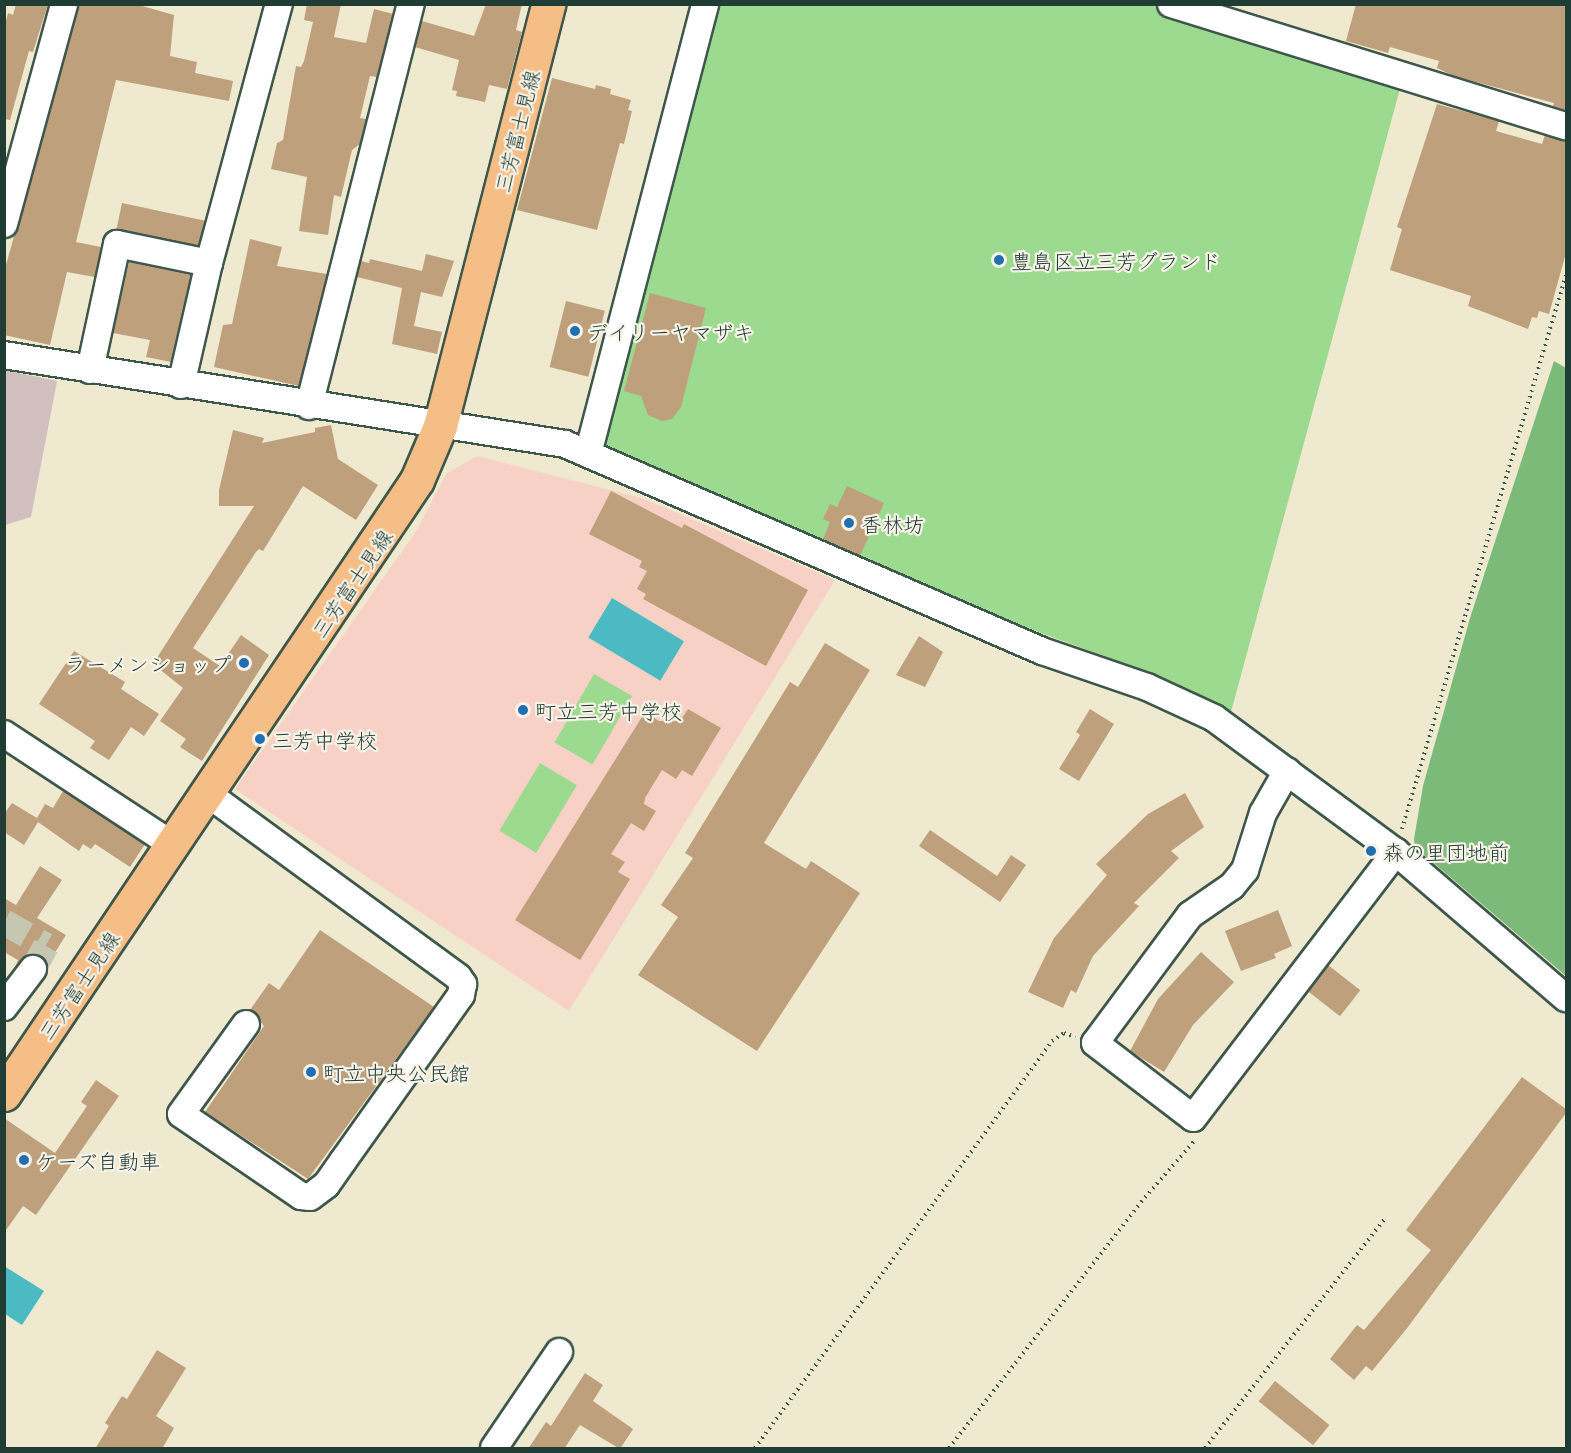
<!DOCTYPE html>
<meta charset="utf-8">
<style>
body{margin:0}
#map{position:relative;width:1571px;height:1453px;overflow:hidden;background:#efe9d0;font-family:"Playpen Sans","Klee One",sans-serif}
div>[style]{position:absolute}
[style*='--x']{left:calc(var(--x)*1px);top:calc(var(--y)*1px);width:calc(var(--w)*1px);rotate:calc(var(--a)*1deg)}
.built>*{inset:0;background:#f7d1c6}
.industrial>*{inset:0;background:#d2bfbf}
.green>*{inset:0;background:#9bda8f;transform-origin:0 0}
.forest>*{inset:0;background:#7cba7a}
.water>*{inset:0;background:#4bbac3;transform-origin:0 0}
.building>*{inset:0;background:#bfa07c;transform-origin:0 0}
.minor-tunnel>*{height:26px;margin-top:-13px;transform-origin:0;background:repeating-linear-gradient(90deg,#c5c7b1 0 26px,transparent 0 39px)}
.path>*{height:4px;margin-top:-2px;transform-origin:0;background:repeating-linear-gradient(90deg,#3e574b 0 1.5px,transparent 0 6px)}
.roads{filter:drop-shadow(2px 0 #3e574b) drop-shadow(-2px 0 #3e574b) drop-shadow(0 2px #3e574b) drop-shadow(0 -2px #3e574b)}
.minor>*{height:26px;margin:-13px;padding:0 13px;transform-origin:13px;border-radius:13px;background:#fff}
.major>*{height:33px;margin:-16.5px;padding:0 16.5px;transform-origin:16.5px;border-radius:16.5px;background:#f6be87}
.dots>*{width:16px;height:16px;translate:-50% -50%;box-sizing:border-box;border:3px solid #f7f3e8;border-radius:50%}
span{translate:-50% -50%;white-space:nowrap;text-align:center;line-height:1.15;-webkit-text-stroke:4.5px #f7f3e8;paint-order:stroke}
.street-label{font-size:21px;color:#1f3d34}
.poi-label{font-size:21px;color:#1f3d34}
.left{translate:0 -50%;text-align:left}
.right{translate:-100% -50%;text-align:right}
.frame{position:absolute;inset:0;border:6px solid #1f3d34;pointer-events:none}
</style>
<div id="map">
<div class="built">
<i style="clip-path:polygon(477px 456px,642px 498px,835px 580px,569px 1011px,235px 789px,417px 530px,446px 474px)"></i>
</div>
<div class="industrial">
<i style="clip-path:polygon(5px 370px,57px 381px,31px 517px,5px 525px)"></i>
</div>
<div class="green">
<i style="clip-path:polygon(712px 5px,1150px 5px,1401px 85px,1231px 712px,1169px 680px,976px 609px,606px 447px,600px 436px)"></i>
<i style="left:594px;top:674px;width:44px;height:79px;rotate:30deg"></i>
<i style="left:540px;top:763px;width:43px;height:79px;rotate:31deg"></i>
</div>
<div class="forest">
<i style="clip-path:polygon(1554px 361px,1566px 368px,1566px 976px,1415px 847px,1414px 839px,1423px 786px,1470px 618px)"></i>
</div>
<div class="water">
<i style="left:612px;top:598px;width:84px;height:46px;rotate:31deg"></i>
<i style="clip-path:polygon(4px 1266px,44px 1291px,22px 1325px,5px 1314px)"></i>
</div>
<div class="building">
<i style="clip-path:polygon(16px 4px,48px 4px,33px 52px,29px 51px,10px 120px,4px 119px,4px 28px,8px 13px,13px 15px)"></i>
<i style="clip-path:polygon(79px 4px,135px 4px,174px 15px,170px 56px,197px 62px,195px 73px,233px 81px,229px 101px,116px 80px,76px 242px,101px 247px,95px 277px,67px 272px,50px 345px,4px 335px,4px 272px)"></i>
<i style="clip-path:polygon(307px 4px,341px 4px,334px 37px,366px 43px,374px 9px,393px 14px,377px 77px,370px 76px,360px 118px,366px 119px,360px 144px,352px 150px,341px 197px,334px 195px,328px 235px,299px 231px,307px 177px,271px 169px,277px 143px,283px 140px,296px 66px,301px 67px,304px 61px,313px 22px,304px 20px)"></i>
<i style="clip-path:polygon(486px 4px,522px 4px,516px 30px,522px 32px,507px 89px,489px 85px,485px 102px,456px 96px,457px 91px,452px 90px,459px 60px,415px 47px,422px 21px,474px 36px)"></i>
<i style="clip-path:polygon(1356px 4px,1566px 4px,1566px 110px,1553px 106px,1554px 103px,1454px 76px,1437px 68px,1439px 61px,1390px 47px,1388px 53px,1346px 41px)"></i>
<i style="clip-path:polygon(552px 78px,595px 89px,596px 85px,611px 89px,610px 94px,631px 100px,628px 110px,632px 111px,624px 144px,620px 143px,597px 230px,517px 210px)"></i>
<i style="clip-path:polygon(1437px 104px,1499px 121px,1496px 131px,1542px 144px,1545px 135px,1566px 141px,1566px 253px,1549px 314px,1539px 311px,1537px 318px,1532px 317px,1528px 329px,1468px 306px,1471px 296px,1390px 270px,1402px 229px,1397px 227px)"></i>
<i style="left:122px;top:203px;width:85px;height:27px;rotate:12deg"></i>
<i style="clip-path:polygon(250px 239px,282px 247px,277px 266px,327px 274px,299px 386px,214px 367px,223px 325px,232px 324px)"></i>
<i style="clip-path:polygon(426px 254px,454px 261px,442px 297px,421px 292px,414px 326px,442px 332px,437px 354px,392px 344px,402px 288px,357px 277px,361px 261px,369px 263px,370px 259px,422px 271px)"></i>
<i style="clip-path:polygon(129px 262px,191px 275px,171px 362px,146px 357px,150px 340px,113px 333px)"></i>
<i style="clip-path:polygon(650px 293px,706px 308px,681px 407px,672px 419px,662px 421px,648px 415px,641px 396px,624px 391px)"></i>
<i style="left:566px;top:301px;width:40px;height:68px;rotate:14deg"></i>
<i style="clip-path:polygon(331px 425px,338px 459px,378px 485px,356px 520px,303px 486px,263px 551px,259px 549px,256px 552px,193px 648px,220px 666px,241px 635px,269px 655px,202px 761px,180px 747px,186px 739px,160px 721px,183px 688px,153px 664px,254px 506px,219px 506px,219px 490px,233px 430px,264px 438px,262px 443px,315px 432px,315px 428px)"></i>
<i style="clip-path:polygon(847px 486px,884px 503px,860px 556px,823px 539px,830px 522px,823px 519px,830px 504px,837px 507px)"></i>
<i style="clip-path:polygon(611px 491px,682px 528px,684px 524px,808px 590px,766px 666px,643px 599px,646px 594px,637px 589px,647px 571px,639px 567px,642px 561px,589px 534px)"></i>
<i style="clip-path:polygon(919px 636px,943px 652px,925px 687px,896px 675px)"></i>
<i style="clip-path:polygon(825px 643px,870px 670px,764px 843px,806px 869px,811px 861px,860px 893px,757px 1051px,638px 975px,678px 917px,661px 905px,693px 858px,685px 853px,790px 682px,798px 687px)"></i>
<i style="clip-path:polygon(74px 651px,125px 682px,121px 689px,159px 714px,144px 736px,131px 727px,109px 760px,90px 748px,95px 741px,39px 704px)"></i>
<i style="clip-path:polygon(688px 709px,721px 728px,692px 776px,682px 770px,676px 779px,662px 770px,645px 798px,644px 804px,656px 811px,644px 831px,631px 823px,611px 854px,625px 862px,618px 872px,630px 879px,580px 960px,515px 920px,645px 712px,659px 721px,680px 721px)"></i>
<i style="clip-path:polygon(1090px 709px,1114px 724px,1079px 781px,1059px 769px,1080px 735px,1076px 732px)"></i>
<i style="clip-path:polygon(63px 791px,145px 844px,130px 867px,95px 844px,91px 849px,83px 844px,79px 851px,38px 822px,24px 845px,4px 832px,4px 814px,12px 803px,37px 818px,45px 804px,53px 808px)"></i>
<i style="clip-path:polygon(1185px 793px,1204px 827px,1171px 851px,1179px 858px,1134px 903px,1139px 906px,1093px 956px,1076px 993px,1071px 990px,1063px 1008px,1028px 992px,1054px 938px,1107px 875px,1096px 864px,1148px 814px)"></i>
<i style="clip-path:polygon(930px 830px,997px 876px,1011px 855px,1026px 865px,1000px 902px,919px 846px)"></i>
<i style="clip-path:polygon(40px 866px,62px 880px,37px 918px,66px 935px,47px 965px,34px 954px,27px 955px,15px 968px,18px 960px,4px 952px,4px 898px,16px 905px)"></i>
<i style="clip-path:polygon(1278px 910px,1292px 946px,1274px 954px,1276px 958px,1241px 971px,1225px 931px)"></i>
<i style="clip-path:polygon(320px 930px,434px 1007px,308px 1179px,205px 1112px,264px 1026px,250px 1010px,269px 983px,279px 990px)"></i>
<i style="clip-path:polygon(1201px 952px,1234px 982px,1193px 1025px,1164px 1072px,1130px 1051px,1158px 999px)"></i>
<i style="left:1328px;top:965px;width:41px;height:33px;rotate:38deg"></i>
<i style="clip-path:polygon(1522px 1077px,1566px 1109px,1566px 1113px,1408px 1327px,1372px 1371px,1366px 1366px,1354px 1380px,1330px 1359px,1357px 1325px,1364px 1330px,1431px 1250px,1406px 1230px)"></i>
<i style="clip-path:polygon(96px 1080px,119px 1096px,36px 1215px,23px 1206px,4px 1233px,4px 1118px,55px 1153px,87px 1106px,81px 1102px)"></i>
<i style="clip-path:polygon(157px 1350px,186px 1368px,156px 1416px,174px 1428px,162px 1449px,95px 1449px,109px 1426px,105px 1423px,122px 1396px,127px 1399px)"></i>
<i style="clip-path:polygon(585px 1373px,603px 1385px,593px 1401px,633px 1429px,620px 1449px,580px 1425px,564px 1449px,528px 1449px,546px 1422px,551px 1426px)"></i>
<i style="left:1275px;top:1381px;width:70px;height:26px;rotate:39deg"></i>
</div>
<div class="minor-tunnel">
<i style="--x:4;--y:922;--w:48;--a:29.7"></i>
<i style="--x:46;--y:946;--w:26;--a:119"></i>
</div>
<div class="path">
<i style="--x:1402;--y:829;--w:578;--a:-73.51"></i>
<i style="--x:755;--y:1448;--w:504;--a:-53.88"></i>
<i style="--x:1052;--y:1041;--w:14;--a:-34"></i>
<i style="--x:1064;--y:1033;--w:12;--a:20"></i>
<i style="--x:949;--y:1448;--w:312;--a:-52"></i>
<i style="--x:1141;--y:1202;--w:82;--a:-48.9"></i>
<i style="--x:1205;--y:1448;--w:293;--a:-51.9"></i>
</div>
<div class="roads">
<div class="minor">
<i style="--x:1171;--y:4;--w:413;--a:17.2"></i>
<i style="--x:4;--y:224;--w:228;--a:-74.7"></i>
<i style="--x:4;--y:355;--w:568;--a:9.01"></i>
<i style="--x:565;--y:444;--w:520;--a:23.46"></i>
<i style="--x:1042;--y:651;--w:111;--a:18.9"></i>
<i style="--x:1147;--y:687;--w:74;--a:24.8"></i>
<i style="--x:1214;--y:718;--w:226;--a:36.4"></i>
<i style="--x:1396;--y:852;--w:224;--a:40.7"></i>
<i style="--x:90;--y:370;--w:129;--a:-77.9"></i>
<i style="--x:117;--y:244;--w:94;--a:11.7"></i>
<i style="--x:181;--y:385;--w:125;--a:-77.1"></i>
<i style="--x:209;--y:263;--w:268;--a:-74.9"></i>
<i style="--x:309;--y:406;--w:415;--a:-75.8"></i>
<i style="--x:588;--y:454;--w:465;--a:-75.4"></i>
<i style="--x:4;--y:734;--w:202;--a:33.3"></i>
<i style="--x:1287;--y:771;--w:48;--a:119.7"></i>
<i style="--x:1263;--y:813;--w:60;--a:107.5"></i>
<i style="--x:1245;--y:870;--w:21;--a:129"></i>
<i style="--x:1232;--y:886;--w:51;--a:145.4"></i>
<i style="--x:1190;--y:915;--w:159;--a:126.6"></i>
<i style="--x:1095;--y:1043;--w:123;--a:37.4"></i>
<i style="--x:1193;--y:1118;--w:335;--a:-52.7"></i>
<i style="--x:208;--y:794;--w:310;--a:36.2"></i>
<i style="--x:458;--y:977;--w:9;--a:54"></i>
<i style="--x:463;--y:984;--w:11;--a:100"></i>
<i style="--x:461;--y:995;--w:204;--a:125.4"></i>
<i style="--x:343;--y:1161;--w:29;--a:125"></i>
<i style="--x:326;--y:1185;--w:20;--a:143"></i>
<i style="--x:310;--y:1197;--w:9;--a:-174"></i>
<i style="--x:301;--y:1196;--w:145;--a:-145.7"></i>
<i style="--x:181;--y:1114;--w:111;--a:-54.2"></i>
<i style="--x:4;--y:1007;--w:48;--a:-52.7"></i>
<i style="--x:494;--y:1448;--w:116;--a:-55.9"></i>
</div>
<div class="major">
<i style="--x:4;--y:1094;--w:740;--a:-56.07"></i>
<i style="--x:417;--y:480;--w:59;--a:-66.9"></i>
<i style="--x:440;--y:426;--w:436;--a:-75.6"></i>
</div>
</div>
<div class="dots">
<i style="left:999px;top:260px;background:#1f6fb2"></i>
<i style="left:575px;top:331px;background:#1f6fb2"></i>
<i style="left:849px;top:523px;background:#1f6fb2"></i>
<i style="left:244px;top:663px;background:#1f6fb2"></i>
<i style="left:523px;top:710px;background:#1f6fb2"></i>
<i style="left:260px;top:739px;background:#1f6fb2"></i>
<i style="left:1371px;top:851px;background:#1f6fb2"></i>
<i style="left:311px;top:1072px;background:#1f6fb2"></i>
<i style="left:24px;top:1160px;background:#1f6fb2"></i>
</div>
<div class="street-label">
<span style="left:516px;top:131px;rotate:-76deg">三芳富士見線</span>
<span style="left:351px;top:583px;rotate:-56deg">三芳富士見線</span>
<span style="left:78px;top:985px;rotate:-56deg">三芳富士見線</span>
</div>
<div class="poi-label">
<span class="left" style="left:1011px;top:260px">豊島区立三芳グランド</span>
<span class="left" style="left:587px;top:331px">デイリーヤマザキ</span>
<span class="left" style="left:861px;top:523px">香林坊</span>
<span class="right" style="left:232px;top:663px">ラーメンショップ</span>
<span class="left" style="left:535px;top:710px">町立三芳中学校</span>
<span class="left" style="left:272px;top:739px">三芳中学校</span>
<span class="left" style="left:1383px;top:851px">森の里団地前</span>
<span class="left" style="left:323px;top:1072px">町立中央公民館</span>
<span class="left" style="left:36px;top:1160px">ケーズ自動車</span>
</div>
<div class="frame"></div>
</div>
